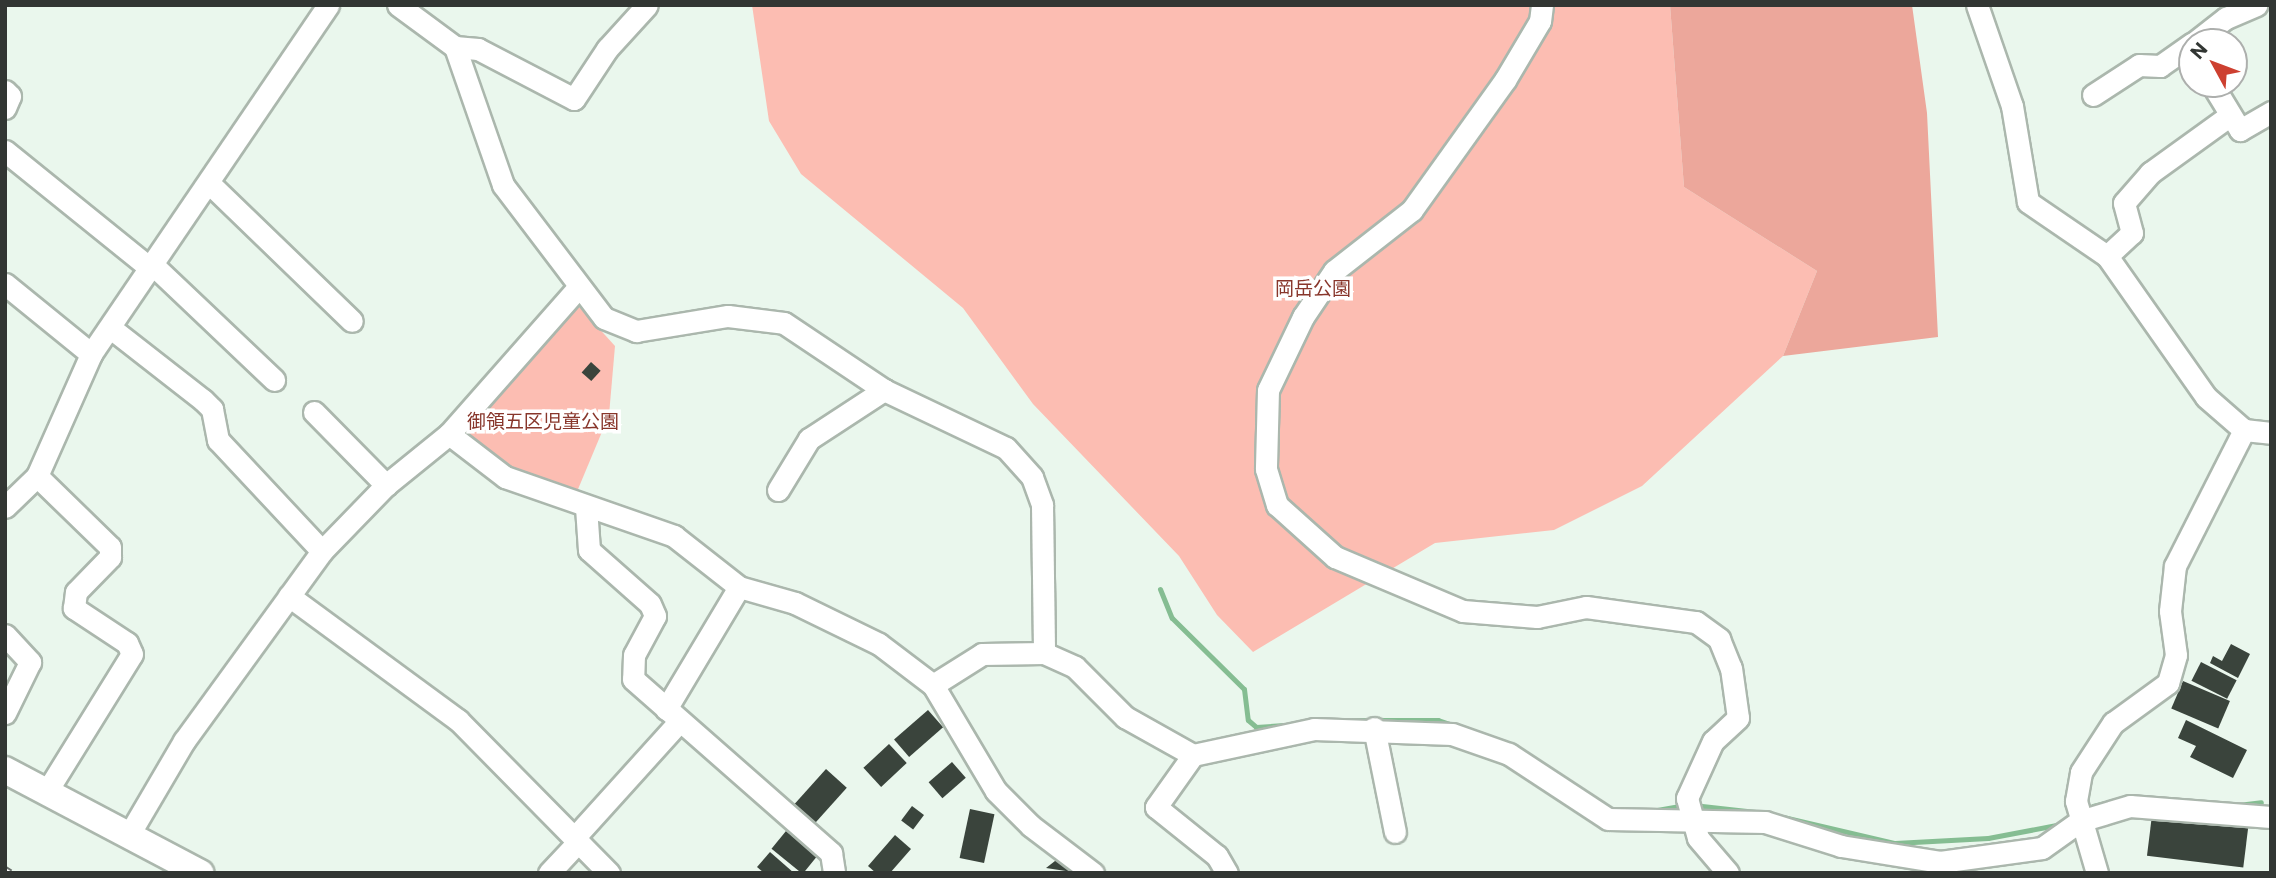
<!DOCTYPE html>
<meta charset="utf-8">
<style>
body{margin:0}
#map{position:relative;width:2276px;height:878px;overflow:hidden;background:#eaf7ed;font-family:Commissioner,"Noto Sans JP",sans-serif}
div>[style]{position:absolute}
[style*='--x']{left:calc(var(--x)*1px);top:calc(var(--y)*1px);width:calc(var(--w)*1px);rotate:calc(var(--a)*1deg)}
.green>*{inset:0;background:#fcbdb2}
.forest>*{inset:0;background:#eca79b}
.stream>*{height:5px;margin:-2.5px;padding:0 2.5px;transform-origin:2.5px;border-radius:2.5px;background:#85bd92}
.building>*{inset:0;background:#3a443c;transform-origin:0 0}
.roads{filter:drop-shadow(2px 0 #abb7ad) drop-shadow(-2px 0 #abb7ad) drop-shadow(0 2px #abb7ad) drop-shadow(0 -2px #abb7ad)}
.minor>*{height:21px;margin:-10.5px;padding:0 10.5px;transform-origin:10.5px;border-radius:10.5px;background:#fff}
.major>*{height:26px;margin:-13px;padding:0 13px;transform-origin:13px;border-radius:13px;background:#fff}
.rail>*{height:8px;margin-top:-4px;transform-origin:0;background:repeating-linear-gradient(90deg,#fff 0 16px,#686f6a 0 32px);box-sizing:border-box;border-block:2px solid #686f6a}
span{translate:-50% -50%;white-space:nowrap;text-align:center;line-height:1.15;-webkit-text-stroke:7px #fff;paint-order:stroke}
.park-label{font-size:19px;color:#88362b}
.frame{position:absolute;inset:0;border:7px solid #323633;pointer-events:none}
.north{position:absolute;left:2178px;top:28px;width:70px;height:70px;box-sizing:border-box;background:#fff;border:2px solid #adafad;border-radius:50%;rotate:311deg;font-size:19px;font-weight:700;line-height:28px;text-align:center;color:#323633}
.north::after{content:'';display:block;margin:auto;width:24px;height:32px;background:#cd4030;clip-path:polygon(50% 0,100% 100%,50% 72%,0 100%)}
</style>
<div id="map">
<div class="green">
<i style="clip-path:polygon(752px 5px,1670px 5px,1684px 187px,1817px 271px,1783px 356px,1642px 486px,1554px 530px,1435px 543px,1253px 652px,1217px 615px,1179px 556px,1033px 404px,963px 308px,801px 174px,769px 121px)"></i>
<i style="clip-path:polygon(575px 302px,615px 346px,609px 415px,576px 494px,515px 475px,458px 433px)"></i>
</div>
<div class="forest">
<i style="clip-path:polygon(1670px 5px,1912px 5px,1927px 113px,1938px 337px,1783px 356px,1817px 271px,1684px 187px)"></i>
</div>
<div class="stream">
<i style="--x:1160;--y:589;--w:31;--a:68"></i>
<i style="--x:1172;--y:618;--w:101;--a:44.6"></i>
<i style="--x:1244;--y:689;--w:31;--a:83"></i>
<i style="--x:1248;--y:720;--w:11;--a:41"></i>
<i style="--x:1256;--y:727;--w:28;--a:-4"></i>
<i style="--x:1332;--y:720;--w:106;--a:0"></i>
<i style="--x:1438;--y:720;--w:72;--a:18.7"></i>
<i style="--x:1693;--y:805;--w:63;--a:6.3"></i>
<i style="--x:2238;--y:805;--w:23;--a:-7"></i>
<i style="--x:2093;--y:806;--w:21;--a:-14"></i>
<i style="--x:1657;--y:810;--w:23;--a:-10"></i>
<i style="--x:1783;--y:817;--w:115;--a:13.1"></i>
<i style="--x:1895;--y:843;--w:93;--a:-3.1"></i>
<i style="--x:1988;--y:838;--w:75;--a:-10.7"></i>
</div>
<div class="building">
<i style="left:591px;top:362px;width:13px;height:14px;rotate:42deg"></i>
<i style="clip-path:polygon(2231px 644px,2250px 654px,2238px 678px,2210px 663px,2213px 656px,2222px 661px)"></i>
<i style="left:2201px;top:662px;width:40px;height:21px;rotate:27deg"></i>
<i style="left:2183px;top:681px;width:51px;height:30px;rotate:23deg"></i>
<i style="left:928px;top:710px;width:23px;height:45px;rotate:49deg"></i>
<i style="clip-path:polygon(2186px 720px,2247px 750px,2233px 778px,2190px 757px,2196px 746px,2178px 738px)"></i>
<i style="left:889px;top:744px;width:26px;height:35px;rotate:47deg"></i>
<i style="left:952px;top:762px;width:21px;height:31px;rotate:49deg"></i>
<i style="left:826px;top:769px;width:28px;height:47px;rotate:42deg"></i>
<i style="left:912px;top:806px;width:15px;height:18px;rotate:37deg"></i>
<i style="left:970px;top:809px;width:25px;height:50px;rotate:12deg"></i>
<i style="left:2152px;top:815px;width:97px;height:41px;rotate:7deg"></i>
<i style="left:786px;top:831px;width:40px;height:23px;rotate:39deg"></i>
<i style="clip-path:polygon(895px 835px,911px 849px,890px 873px,876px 873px,868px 866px)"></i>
<i style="clip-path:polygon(770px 852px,794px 873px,764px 873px,757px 867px)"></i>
<i style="clip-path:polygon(1064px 854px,1079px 873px,1046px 868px)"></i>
</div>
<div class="roads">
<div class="minor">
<i style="--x:398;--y:5;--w:71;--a:36.4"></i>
<i style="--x:455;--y:47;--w:23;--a:5"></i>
<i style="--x:478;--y:49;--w:108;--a:27.5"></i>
<i style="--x:574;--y:99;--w:60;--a:-56.6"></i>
<i style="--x:607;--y:49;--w:59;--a:-47.7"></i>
<i style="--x:1542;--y:5;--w:16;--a:97"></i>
<i style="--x:1540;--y:21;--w:69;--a:120.7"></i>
<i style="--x:1505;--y:80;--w:160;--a:125.6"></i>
<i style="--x:1412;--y:210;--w:99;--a:142"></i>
<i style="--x:1334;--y:271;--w:55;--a:124"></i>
<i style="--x:1303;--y:317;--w:81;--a:115.6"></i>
<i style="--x:1268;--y:390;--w:79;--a:91.5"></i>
<i style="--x:1266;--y:469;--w:38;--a:73"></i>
<i style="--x:1277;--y:505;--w:78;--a:41.9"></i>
<i style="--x:1335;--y:557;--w:139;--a:22.9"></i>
<i style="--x:1463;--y:611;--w:74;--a:4.6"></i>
<i style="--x:1537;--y:617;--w:50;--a:-11.5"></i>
<i style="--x:1586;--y:607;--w:111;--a:7.8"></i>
<i style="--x:1696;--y:622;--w:29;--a:36"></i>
<i style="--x:1719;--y:639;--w:31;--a:68"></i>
<i style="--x:1731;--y:668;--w:50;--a:82"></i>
<i style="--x:1738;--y:718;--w:34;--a:137"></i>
<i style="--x:1713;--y:741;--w:63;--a:114.5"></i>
<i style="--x:1687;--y:798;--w:41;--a:74.6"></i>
<i style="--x:1698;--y:838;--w:46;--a:49.4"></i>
<i style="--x:1977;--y:5;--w:107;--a:70.9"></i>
<i style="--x:2012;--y:106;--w:97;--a:80.5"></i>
<i style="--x:2028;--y:202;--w:96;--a:34.4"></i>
<i style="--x:2107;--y:256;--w:172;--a:54.9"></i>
<i style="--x:2206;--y:397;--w:50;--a:41"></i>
<i style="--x:2244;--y:430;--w:27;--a:6"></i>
<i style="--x:2195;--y:42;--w:39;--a:-38"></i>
<i style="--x:2226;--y:18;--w:33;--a:-23"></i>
<i style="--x:455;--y:47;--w:146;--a:70.8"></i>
<i style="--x:503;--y:185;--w:167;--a:52.8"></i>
<i style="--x:604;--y:318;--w:35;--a:22"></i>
<i style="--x:636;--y:331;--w:93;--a:-9.3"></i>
<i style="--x:728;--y:316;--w:56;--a:7.1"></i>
<i style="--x:784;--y:323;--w:120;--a:33.8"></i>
<i style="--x:884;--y:390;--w:135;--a:25.4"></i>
<i style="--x:1006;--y:448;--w:39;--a:48"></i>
<i style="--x:1032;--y:477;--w:30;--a:70"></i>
<i style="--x:1042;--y:505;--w:148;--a:89.2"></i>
<i style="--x:2212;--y:84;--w:54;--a:58.7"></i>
<i style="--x:2240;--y:130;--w:36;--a:-30"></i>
<i style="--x:5;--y:91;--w:7;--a:45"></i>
<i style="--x:10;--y:96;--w:13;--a:113"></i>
<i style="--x:2093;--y:95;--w:55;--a:-33.1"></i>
<i style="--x:2139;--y:65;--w:21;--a:3"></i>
<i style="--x:2160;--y:66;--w:39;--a:-35"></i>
<i style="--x:5;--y:151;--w:188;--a:38.9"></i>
<i style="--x:210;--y:184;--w:197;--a:44"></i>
<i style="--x:2107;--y:256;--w:34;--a:-43"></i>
<i style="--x:2132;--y:233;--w:31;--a:-105"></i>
<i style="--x:2124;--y:203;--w:40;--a:-49"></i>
<i style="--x:2150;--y:173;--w:97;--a:-35.8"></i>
<i style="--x:153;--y:265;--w:167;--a:43.5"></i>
<i style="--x:5;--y:284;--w:111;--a:39.1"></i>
<i style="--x:112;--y:329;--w:115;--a:38"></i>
<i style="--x:203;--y:400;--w:13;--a:45"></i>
<i style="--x:212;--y:409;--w:32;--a:79"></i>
<i style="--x:218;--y:440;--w:152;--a:46.9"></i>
<i style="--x:314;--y:412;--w:103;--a:45.4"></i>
<i style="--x:449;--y:434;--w:193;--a:-48.6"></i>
<i style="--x:778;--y:490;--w:60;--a:-58.7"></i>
<i style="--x:809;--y:439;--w:90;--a:-33.2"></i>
<i style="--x:5;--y:507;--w:45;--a:-44.1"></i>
<i style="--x:586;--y:507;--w:43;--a:86"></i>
<i style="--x:589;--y:550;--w:81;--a:41.5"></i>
<i style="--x:650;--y:604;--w:13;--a:67"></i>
<i style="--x:655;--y:616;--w:44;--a:118.3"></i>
<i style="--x:634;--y:655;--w:24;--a:92"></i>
<i style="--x:633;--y:679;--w:264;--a:41.3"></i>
<i style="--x:831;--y:853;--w:20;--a:81"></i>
<i style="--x:289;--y:596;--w:210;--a:36.3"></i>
<i style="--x:458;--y:720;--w:215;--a:45.4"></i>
<i style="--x:5;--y:635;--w:37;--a:47"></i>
<i style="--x:30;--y:662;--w:57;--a:116.1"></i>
<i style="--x:933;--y:685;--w:58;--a:-32.3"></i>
<i style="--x:982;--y:654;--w:62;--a:-0.9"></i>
<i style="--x:1044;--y:653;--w:34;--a:24"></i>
<i style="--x:1075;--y:667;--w:71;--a:45"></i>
<i style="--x:1125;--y:717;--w:78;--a:29.2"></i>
<i style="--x:1193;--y:755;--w:124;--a:-12.1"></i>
<i style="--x:1314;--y:729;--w:138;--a:2.1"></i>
<i style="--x:1452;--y:734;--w:60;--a:19.3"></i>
<i style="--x:1509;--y:754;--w:118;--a:33.3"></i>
<i style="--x:1608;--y:819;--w:157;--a:1.1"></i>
<i style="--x:1765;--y:822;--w:80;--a:17.5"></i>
<i style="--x:1841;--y:846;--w:100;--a:9.2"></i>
<i style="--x:1940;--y:862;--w:103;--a:-7.8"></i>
<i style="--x:2042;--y:848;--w:47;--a:-35.4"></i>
<i style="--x:2080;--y:821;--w:52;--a:-16.7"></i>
<i style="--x:2130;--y:806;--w:141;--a:4.5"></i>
<i style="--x:666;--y:709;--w:142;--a:-59.1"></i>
<i style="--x:1374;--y:728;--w:106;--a:78.6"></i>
<i style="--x:1193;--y:755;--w:64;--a:125.4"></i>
<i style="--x:1156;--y:807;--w:78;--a:38.8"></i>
<i style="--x:1217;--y:856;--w:20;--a:60"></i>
<i style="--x:47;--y:791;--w:161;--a:-58.2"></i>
<i style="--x:132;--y:654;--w:12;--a:-114"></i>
<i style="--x:127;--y:643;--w:64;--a:-146.6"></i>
<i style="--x:74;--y:608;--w:16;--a:-83"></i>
<i style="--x:76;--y:592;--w:49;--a:-45.8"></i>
<i style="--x:110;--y:557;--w:10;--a:-90"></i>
<i style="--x:110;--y:547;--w:102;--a:-135.8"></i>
<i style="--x:37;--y:476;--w:133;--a:-66.1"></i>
<i style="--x:91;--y:354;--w:422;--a:-55.8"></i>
<i style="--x:130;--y:833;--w:107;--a:-59.6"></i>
<i style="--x:184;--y:741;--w:235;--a:-54"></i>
<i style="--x:322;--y:551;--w:92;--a:-45.9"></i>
<i style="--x:386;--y:485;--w:81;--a:-39"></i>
<i style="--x:449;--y:434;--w:71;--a:37.5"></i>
<i style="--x:505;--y:477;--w:179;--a:19.2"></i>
<i style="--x:674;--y:536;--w:83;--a:38.1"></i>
<i style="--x:739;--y:587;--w:58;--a:15.9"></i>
<i style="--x:795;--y:603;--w:93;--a:26"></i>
<i style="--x:879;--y:644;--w:68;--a:37.2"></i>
<i style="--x:933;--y:685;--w:123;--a:59.3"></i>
<i style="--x:996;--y:791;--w:49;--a:45"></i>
<i style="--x:1031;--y:826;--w:78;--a:37.2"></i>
<i style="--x:574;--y:838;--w:154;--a:-47.9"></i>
<i style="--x:549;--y:873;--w:42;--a:-46.9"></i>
<i style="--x:2097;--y:873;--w:75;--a:-106.3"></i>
<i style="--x:2076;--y:801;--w:29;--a:-80"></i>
<i style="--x:2081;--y:772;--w:59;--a:-56.9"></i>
<i style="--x:2113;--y:723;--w:68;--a:-36"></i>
<i style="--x:2168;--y:683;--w:29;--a:-74"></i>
<i style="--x:2176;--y:655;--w:44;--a:-97.8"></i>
<i style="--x:2170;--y:611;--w:45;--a:-83.7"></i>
<i style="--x:2175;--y:566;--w:153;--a:-63.1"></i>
</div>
<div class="major">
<i style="--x:5;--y:770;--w:221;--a:27.8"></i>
</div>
</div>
<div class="rail">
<i style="--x:5;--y:870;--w:6;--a:31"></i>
</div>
<div class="park-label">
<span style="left:1313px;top:288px">岡岳公園</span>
<span style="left:543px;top:421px">御領五区児童公園</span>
</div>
<div class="frame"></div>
<div class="north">N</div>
</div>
